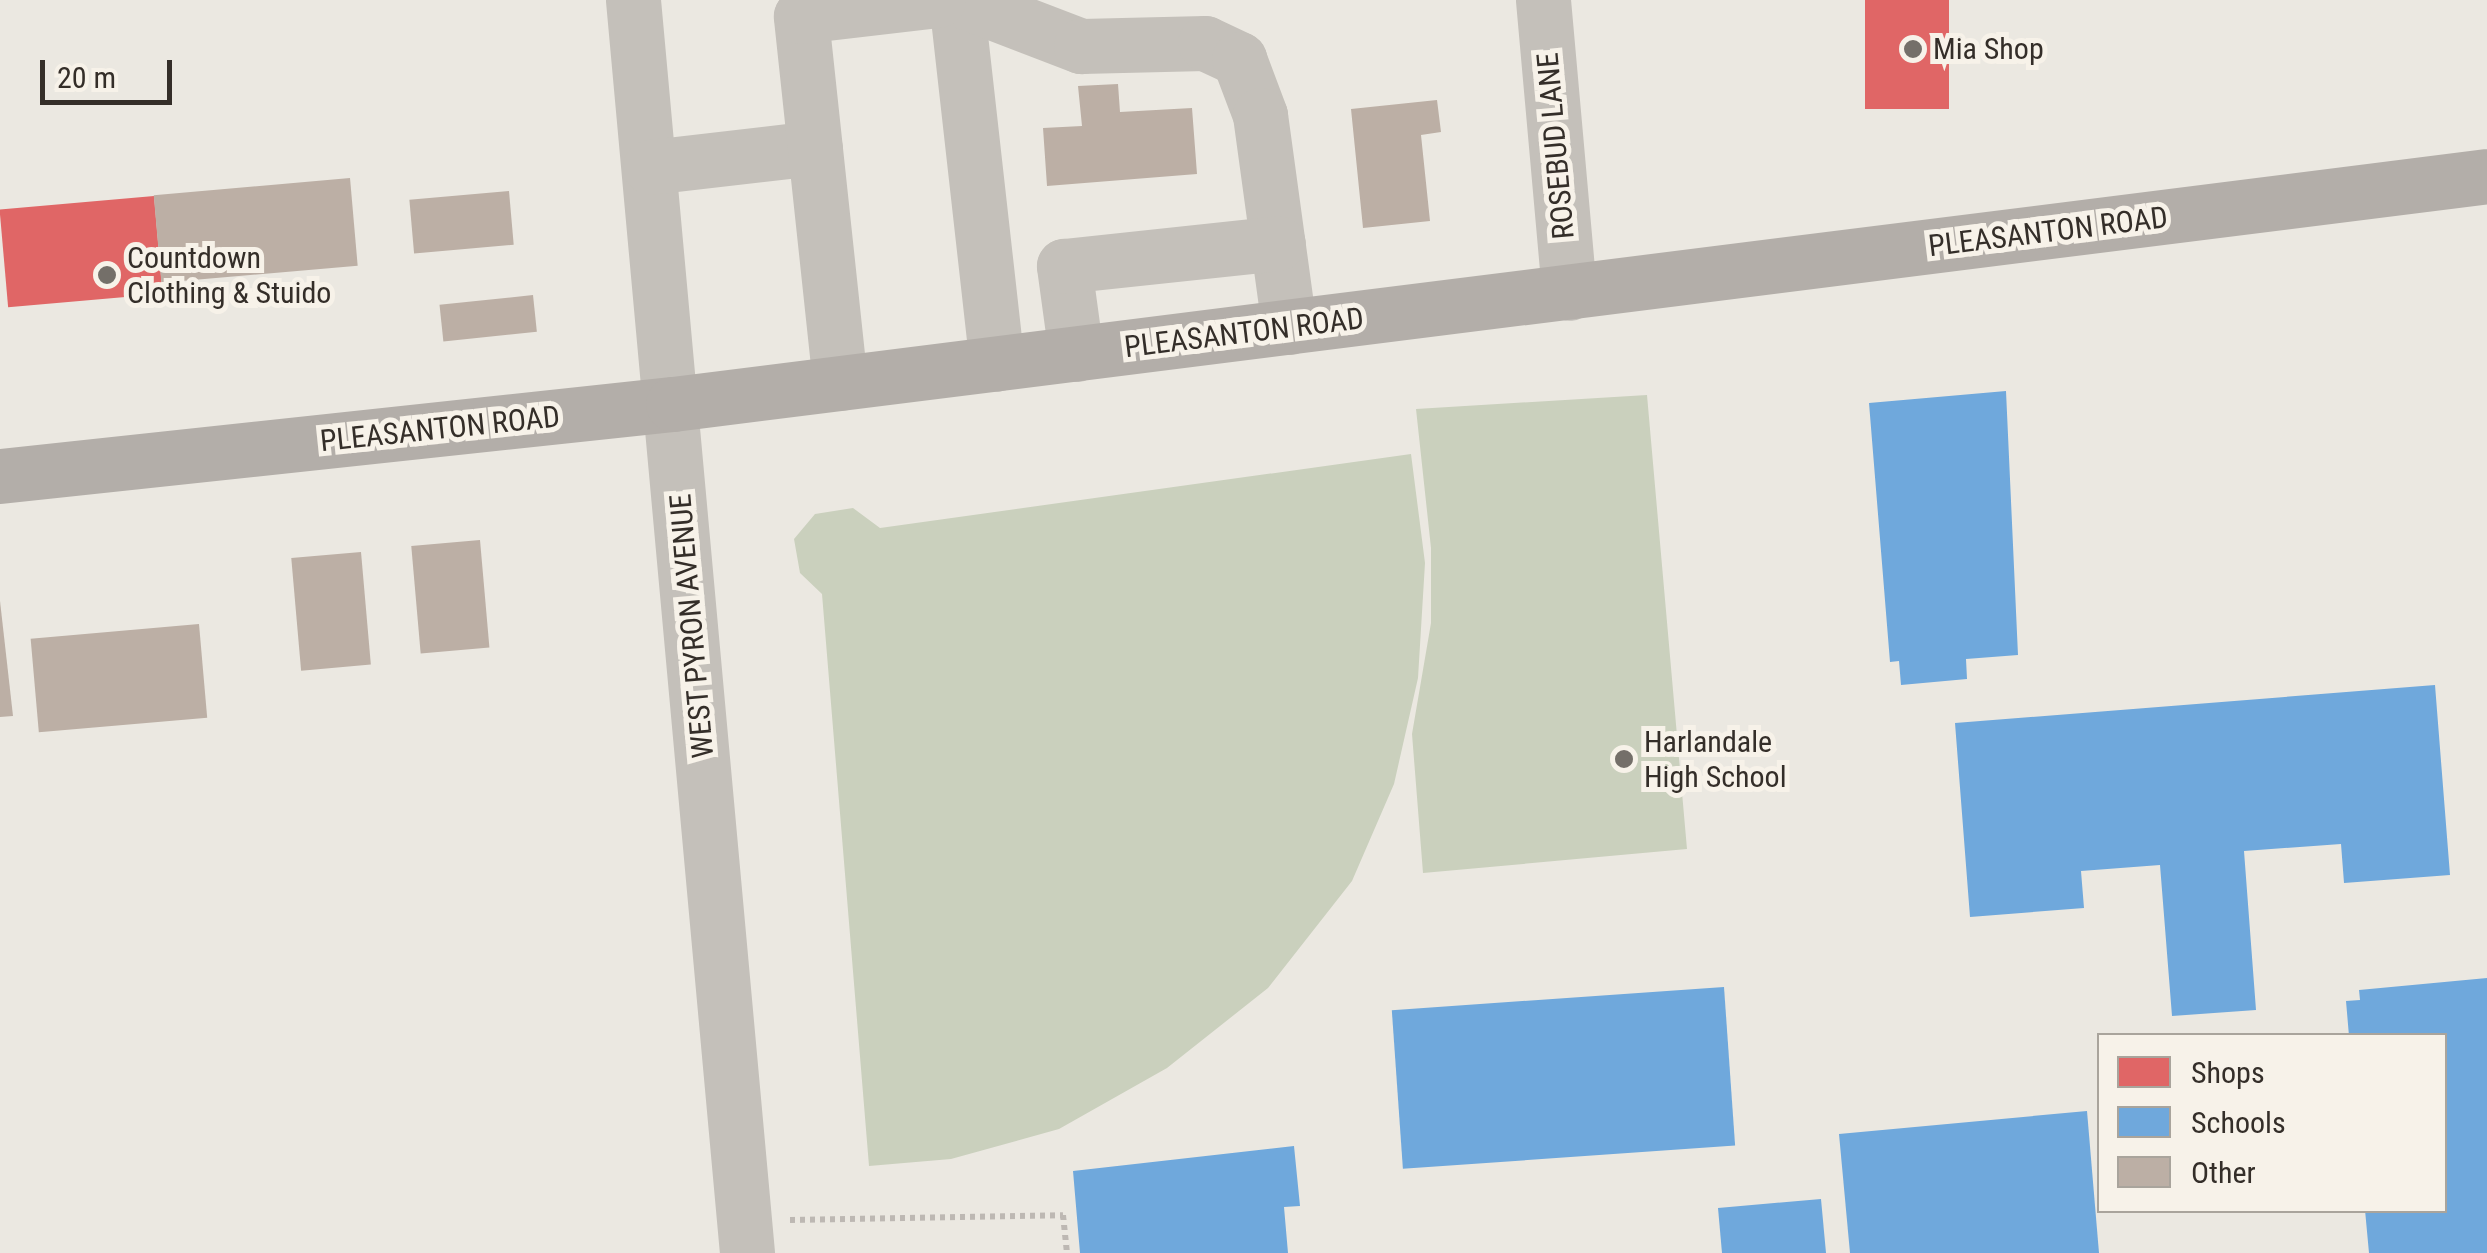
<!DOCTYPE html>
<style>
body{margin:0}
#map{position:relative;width:2487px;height:1253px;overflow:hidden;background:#ebe8e1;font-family:"Roboto Condensed",sans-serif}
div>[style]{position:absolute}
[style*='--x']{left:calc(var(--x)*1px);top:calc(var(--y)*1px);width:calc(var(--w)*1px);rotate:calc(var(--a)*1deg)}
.green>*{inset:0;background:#cad0bd}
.shops>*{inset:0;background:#e06666;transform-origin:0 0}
.schools>*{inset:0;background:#6fa8dc;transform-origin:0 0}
.building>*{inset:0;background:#bcafa5;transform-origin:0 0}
.path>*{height:6px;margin-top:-3px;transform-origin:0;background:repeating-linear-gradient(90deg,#bdb8b3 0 5px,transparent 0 10px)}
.minor>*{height:55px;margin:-27.5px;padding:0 27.5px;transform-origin:27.5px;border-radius:27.5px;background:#c4c0ba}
.major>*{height:55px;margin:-27.5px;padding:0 27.5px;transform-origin:27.5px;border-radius:27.5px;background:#b3aea9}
.dots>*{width:28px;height:28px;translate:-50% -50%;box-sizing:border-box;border:5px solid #f7f2e9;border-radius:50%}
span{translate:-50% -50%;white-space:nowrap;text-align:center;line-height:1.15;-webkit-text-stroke:10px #f7f2e9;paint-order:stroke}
.poi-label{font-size:30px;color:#342e29}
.left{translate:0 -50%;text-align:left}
.street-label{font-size:30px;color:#342e29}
.legend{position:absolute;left:2097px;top:1033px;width:350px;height:180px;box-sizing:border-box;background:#f7f2e9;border:2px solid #a9a49c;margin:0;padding:12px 18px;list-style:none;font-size:30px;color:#342e29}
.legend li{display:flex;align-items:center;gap:20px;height:50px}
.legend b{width:50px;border:2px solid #a9a49c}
.scale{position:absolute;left:40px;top:60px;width:132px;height:45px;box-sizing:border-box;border:5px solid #342e29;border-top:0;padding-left:12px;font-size:30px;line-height:35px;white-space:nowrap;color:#342e29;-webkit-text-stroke:8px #f7f2e9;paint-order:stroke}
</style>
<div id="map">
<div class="green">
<i style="clip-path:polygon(1647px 395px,1687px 849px,1423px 873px,1412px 734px,1431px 623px,1431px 548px,1416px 409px)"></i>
<i style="clip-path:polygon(1411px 454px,1425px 563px,1418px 678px,1394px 784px,1352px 881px,1268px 988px,1167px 1068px,1059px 1129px,951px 1159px,869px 1166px,822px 594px,800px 573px,794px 539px,815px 514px,853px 508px,880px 528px)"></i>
</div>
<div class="shops">
<i style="left:1865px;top:0;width:84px;height:109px"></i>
<i style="left:154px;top:196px;width:98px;height:155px;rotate:85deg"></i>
</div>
<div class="schools">
<i style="clip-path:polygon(2006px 391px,2018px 655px,1966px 659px,1967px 679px,1901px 685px,1899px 661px,1890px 662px,1869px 403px)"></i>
<i style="clip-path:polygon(2435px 685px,2450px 875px,2344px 883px,2341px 844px,2244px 851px,2256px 1010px,2172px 1016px,2160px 865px,2081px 871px,2084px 908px,1970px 917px,1955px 723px)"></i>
<i style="clip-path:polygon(2487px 978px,2487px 1253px,2369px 1253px,2365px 1210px,2444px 1210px,2444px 1036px,2349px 1036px,2346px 1001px,2360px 1000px,2359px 990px)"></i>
<i style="left:1724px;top:987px;width:159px;height:333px;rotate:86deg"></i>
<i style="clip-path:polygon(2087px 1111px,2099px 1253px,1850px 1253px,1839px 1134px)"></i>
<i style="clip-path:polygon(1294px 1146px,1300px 1206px,1284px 1207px,1288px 1253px,1080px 1253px,1073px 1171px)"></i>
<i style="clip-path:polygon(1821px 1199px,1826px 1253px,1722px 1253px,1718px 1208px)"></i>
</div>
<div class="building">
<i style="clip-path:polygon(1118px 84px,1120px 112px,1192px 108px,1197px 174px,1047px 186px,1043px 128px,1082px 126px,1078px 86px)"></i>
<i style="clip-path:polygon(1437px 100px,1441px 132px,1421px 135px,1430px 221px,1363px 228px,1351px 109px)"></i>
<i style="left:350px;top:178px;width:88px;height:197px;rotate:85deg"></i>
<i style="left:509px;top:191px;width:54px;height:100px;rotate:85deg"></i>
<i style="left:533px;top:295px;width:37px;height:94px;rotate:84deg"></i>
<i style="left:480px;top:540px;width:108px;height:69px;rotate:85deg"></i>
<i style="left:361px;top:552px;width:113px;height:70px;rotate:85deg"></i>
<i style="clip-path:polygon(0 601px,13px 716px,0 717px)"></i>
<i style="left:199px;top:624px;width:94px;height:169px;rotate:85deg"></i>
</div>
<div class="path">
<i style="--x:790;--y:1220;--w:273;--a:-1"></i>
<i style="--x:1063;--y:1215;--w:38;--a:84"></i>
</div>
<div class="minor">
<i style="--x:633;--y:0;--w:1258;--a:84.8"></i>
<i style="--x:956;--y:0;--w:366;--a:83.6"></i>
<i style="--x:961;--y:0;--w:129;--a:21"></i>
<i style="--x:1081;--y:46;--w:124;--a:-1.4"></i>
<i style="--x:1205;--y:43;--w:38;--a:25"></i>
<i style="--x:1239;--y:59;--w:60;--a:69.4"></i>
<i style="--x:1260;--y:115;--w:214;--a:82.2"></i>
<i style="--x:1543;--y:0;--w:294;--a:84.9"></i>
<i style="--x:650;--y:167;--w:166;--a:-6.6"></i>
<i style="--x:1076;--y:354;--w:89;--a:-97.8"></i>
<i style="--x:1064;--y:266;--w:215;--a:-6.1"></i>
<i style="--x:840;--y:383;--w:369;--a:-96.1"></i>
<i style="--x:801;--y:16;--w:138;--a:-6.7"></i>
</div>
<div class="major">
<i style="--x:0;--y:476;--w:677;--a:-6.11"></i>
<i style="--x:673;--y:404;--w:1828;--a:-7.16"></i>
</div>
<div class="dots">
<i style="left:1913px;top:49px;background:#746f69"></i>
<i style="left:107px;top:275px;background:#746f69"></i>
<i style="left:1624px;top:759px;background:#746f69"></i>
</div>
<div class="poi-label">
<span class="left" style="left:1933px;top:49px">Mia Shop</span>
<span class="left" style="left:127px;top:275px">Countdown<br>Clothing &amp; Stuido</span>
<span class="left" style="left:1644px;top:759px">Harlandale<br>High School</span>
</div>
<div class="street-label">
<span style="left:1556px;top:146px;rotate:-95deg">ROSEBUD LANE</span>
<span style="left:2048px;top:232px;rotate:-7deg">PLEASANTON ROAD</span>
<span style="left:1244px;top:333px;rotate:-7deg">PLEASANTON ROAD</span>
<span style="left:440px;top:429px;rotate:-6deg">PLEASANTON ROAD</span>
<span style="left:692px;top:626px;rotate:-95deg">WEST PYRON AVENUE</span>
</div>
<ul class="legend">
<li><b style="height:28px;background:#e06666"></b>Shops</li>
<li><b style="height:28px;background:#6fa8dc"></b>Schools</li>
<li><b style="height:28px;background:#bcafa5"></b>Other</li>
</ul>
<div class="scale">20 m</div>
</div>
